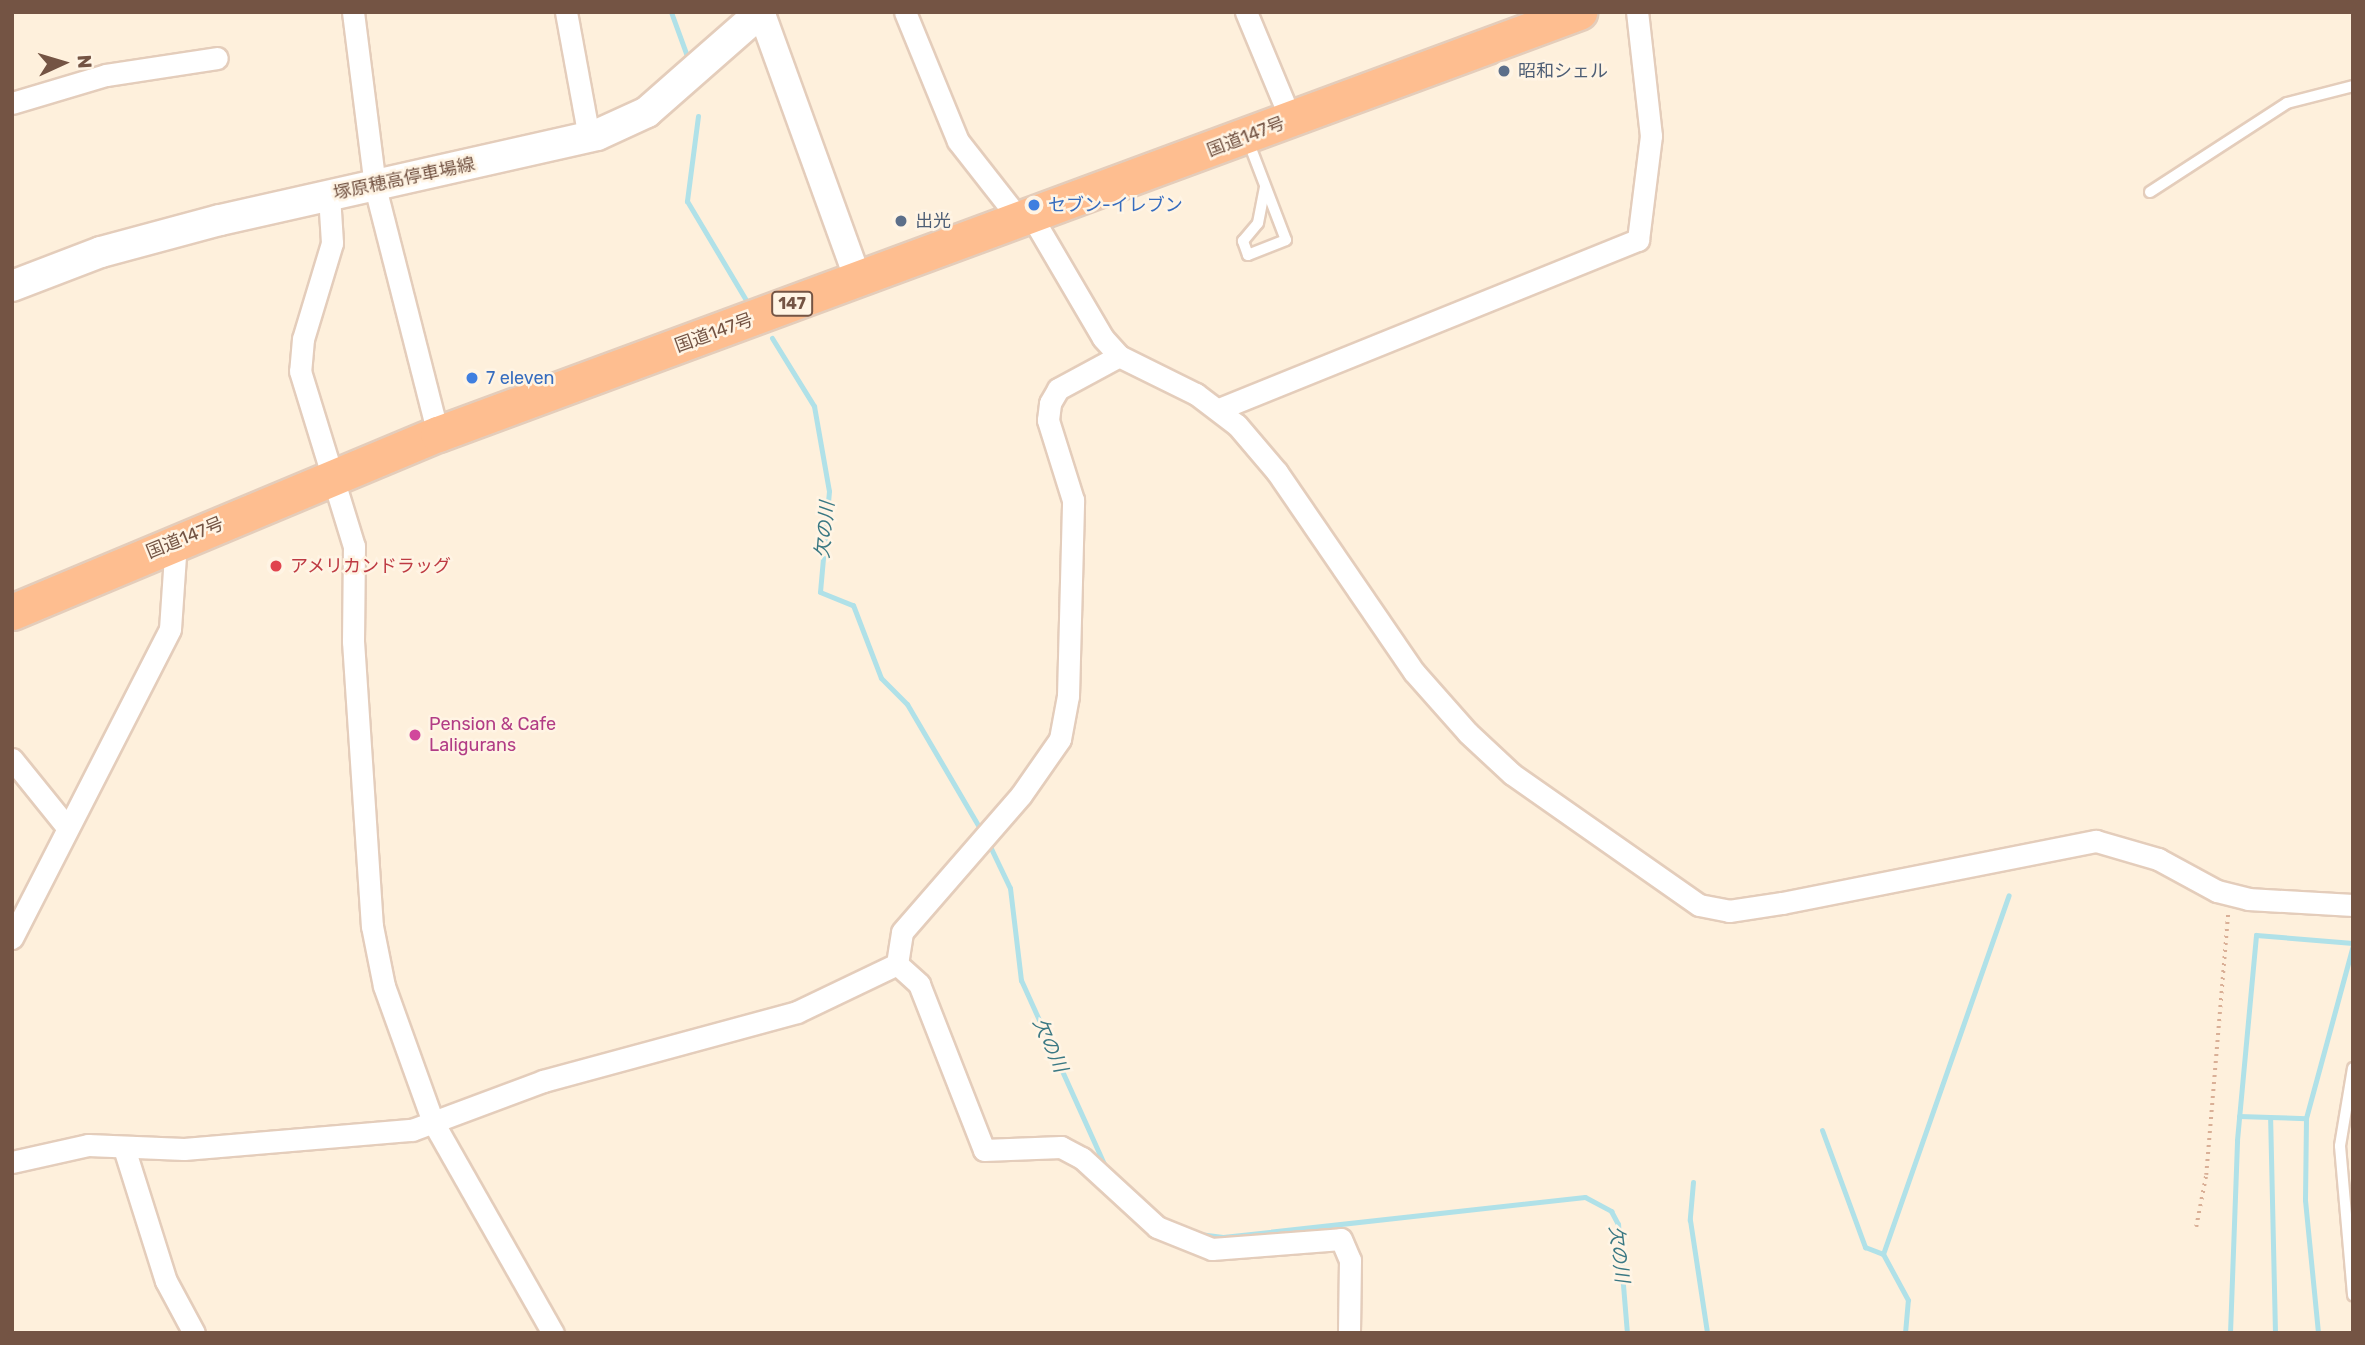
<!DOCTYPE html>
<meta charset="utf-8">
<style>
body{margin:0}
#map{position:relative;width:2365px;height:1345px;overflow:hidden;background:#fef0dc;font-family:Rubik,"Noto Sans JP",sans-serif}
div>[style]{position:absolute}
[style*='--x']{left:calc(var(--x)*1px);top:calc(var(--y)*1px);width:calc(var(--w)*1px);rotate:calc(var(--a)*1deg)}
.stream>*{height:5px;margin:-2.5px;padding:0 2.5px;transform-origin:2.5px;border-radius:2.5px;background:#b0e1e8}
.path>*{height:3.5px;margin-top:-1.75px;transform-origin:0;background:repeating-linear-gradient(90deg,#d9af96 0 2px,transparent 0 7px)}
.roads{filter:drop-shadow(2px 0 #e4cdbb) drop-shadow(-2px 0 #e4cdbb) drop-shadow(0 2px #e4cdbb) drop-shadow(0 -2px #e4cdbb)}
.service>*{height:10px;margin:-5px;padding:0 5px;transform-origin:5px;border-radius:5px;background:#fff}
.minor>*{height:21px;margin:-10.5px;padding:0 10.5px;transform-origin:10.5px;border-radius:10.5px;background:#fff}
.tertiary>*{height:26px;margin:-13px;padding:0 13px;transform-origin:13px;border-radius:13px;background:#fff}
.secondary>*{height:30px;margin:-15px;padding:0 15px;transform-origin:15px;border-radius:15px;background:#fff}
.trunk>*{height:35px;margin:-17.5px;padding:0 17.5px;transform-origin:17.5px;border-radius:17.5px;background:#febe90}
.dots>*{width:19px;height:19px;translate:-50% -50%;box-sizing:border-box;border:4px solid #fff4e4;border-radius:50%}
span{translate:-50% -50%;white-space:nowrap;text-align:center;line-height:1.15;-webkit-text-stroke:5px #fff4e4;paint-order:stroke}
.shield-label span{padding:2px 5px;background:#fff4e4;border:2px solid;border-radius:5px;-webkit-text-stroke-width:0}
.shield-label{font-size:16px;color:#745444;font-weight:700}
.service-label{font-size:18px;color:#4e5e75}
.left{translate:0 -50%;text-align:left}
.street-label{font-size:18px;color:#745444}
.shop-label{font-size:18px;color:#366cbe}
.health-label{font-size:18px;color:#be3a42}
.hotel-label{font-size:18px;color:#b23c85}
.water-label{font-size:19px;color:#3a7883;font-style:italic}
.frame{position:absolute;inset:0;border:14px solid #745444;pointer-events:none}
.north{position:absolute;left:28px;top:28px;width:70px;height:70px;-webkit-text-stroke:5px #fff4e4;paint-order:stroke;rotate:86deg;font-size:19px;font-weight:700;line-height:28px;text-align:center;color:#745444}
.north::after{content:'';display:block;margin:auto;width:24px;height:32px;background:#745444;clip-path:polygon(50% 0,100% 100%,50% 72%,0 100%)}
</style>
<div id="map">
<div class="stream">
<i style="--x:671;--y:12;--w:47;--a:70"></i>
<i style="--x:698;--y:116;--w:86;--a:97.4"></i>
<i style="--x:687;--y:201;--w:121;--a:59.2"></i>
<i style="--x:772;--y:338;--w:80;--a:58.3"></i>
<i style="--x:814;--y:406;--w:86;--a:80"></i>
<i style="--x:829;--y:491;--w:101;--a:95.1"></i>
<i style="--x:820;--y:592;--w:35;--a:22"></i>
<i style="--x:853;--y:605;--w:78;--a:69"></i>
<i style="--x:881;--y:678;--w:37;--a:45"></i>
<i style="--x:907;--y:704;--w:148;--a:59.6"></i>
<i style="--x:987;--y:840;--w:53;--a:64.4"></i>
<i style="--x:1010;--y:888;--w:93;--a:83.2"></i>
<i style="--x:1021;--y:980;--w:204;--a:65.7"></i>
<i style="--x:2239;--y:1116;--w:31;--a:2"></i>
<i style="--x:2306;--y:1118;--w:82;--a:90.7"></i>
<i style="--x:2305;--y:1200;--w:134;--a:84.4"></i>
<i style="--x:1822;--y:1130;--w:125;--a:69.8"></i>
<i style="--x:1865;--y:1247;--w:19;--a:21"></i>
<i style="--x:1693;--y:1182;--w:38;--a:95"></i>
<i style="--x:1690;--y:1220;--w:114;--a:81.4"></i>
<i style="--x:1199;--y:1234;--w:24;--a:7"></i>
<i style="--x:1223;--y:1237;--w:364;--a:-6.3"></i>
<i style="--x:1585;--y:1197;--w:30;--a:28"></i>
<i style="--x:1611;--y:1211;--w:15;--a:62"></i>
<i style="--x:1618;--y:1224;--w:109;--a:85.3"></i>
<i style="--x:1905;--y:1333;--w:33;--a:-85"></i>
<i style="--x:1908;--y:1300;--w:52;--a:-118.5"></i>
<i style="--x:1883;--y:1254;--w:380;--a:-70.7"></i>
<i style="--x:2230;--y:1333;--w:193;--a:-87.9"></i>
<i style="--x:2237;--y:1140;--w:206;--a:-84.7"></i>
<i style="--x:2256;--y:935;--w:97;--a:4.7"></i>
<i style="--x:2275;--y:1333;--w:216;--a:-91.3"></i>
<i style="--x:2270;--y:1117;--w:36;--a:2"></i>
<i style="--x:2306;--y:1118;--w:179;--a:-74.8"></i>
</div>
<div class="path">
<i style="--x:2196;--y:1227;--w:53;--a:-79.1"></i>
<i style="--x:2206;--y:1175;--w:263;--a:-85.2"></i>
</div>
<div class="roads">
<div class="service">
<i style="--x:1247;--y:138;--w:109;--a:69.1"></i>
<i style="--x:1286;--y:240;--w:41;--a:158.5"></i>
<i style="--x:1248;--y:255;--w:15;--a:-110"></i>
<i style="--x:1243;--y:241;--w:23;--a:-50"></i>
<i style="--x:1258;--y:223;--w:37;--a:-79"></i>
<i style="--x:2150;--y:192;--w:163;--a:-33"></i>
<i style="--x:2287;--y:103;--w:68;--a:-14.4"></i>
<i style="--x:2353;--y:1068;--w:79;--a:99.5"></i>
<i style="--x:2340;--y:1146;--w:150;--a:85"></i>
</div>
<div class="minor">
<i style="--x:353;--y:12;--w:176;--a:82.8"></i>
<i style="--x:375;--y:187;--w:255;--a:75.7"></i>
<i style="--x:566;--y:12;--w:127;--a:79.6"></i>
<i style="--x:905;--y:12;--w:139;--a:67.7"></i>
<i style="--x:958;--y:141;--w:100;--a:51.9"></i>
<i style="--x:1246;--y:12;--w:117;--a:67.4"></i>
<i style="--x:12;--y:103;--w:98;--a:-16.6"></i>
<i style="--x:106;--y:75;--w:112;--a:-8.7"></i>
<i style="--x:329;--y:195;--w:48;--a:86.4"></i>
<i style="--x:332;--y:243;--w:100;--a:106.8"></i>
<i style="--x:303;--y:339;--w:32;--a:95"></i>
<i style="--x:300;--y:371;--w:183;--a:72.9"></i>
<i style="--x:354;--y:546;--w:95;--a:90.6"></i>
<i style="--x:353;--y:641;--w:286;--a:86.2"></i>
<i style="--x:372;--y:926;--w:61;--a:78.7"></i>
<i style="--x:384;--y:986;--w:145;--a:70.2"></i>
<i style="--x:433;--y:1122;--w:243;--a:60.4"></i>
<i style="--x:1032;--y:217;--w:140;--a:59.6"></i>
<i style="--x:1103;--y:338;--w:24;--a:48"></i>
<i style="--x:1119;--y:356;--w:86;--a:26.3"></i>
<i style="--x:1196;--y:394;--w:51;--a:37.1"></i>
<i style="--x:1237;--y:425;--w:62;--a:49.6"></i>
<i style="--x:1277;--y:472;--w:242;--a:55.6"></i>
<i style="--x:1414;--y:672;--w:81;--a:48.5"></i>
<i style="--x:1468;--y:733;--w:60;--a:43"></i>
<i style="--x:1512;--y:774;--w:228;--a:35"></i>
<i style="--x:1699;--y:905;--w:31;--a:11"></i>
<i style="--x:1729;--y:911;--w:54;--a:-8.6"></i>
<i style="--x:1782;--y:903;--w:320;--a:-11.2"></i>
<i style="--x:2096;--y:841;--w:65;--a:16.2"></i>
<i style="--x:2158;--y:859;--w:67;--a:28.5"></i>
<i style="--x:2217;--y:891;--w:32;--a:14"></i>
<i style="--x:2248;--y:899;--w:105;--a:3.3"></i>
<i style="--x:1219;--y:409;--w:452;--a:-22"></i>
<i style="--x:1638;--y:240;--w:105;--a:-82.9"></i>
<i style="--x:1651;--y:136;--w:125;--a:-96.4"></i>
<i style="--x:12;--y:759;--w:86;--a:51.1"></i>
<i style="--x:12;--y:938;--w:347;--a:-62.9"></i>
<i style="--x:170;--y:629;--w:88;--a:-86.1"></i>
<i style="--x:897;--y:964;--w:32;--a:-81"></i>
<i style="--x:902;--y:932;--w:181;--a:-49"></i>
<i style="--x:1021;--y:795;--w:68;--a:-55.1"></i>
<i style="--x:1060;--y:739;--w:44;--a:-79.5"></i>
<i style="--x:1068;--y:696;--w:196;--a:-88.5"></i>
<i style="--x:1073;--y:500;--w:84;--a:-107.4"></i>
<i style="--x:1048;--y:420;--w:17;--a:-83"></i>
<i style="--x:1050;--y:403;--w:16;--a:-60"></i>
<i style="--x:1058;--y:389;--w:69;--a:-28.4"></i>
<i style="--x:897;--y:964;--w:30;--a:42"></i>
<i style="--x:919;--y:984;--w:178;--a:68.6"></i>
<i style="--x:984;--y:1150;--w:77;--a:-2.2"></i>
<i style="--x:1061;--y:1147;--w:24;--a:28"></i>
<i style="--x:1082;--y:1158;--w:102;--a:42.6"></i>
<i style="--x:1157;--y:1227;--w:59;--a:21.8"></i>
<i style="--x:1212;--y:1249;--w:129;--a:-4.4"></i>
<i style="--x:1341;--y:1239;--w:23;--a:67"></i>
<i style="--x:1350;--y:1260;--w:73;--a:90.8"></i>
<i style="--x:124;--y:1148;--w:139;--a:72.5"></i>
<i style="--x:166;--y:1281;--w:59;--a:61.7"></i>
<i style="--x:12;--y:1162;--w:78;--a:-12.6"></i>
<i style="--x:88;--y:1145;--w:96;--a:2.4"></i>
<i style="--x:184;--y:1149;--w:229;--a:-4.8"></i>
<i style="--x:412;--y:1130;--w:140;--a:-20.5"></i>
<i style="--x:543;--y:1081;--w:263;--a:-15.2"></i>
<i style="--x:797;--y:1012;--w:111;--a:-25.6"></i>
</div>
<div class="tertiary">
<i style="--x:763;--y:17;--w:280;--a:70.1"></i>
</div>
<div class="secondary">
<i style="--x:12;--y:286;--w:95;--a:-20.9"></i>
<i style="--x:101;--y:252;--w:123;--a:-15.1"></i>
<i style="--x:220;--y:220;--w:386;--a:-12.7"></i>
<i style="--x:597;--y:135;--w:55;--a:-24.7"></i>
<i style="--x:647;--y:112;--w:152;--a:-41.3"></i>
</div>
<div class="trunk">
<i style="--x:12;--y:612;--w:462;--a:-22.7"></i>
<i style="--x:438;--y:434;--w:1217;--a:-20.3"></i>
</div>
</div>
<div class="dots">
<i style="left:1504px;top:71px;background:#5c6f8a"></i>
<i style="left:1034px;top:205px;background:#3f7fe0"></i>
<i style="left:901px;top:221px;background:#5c6f8a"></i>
<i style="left:472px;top:378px;background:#3f7fe0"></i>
<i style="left:276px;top:566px;background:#e0444e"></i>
<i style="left:415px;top:735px;background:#d1479c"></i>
</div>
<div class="shield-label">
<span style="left:792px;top:304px">147</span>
</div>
<div class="service-label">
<span class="left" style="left:1518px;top:71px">昭和シェル</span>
<span class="left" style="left:915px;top:221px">出光</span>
</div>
<div class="street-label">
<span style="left:1246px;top:137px;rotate:-21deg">国道147号</span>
<span style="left:404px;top:179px;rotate:-12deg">塚原穂高停車場線</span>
<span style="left:714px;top:333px;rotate:-20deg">国道147号</span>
<span style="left:185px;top:538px;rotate:-22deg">国道147号</span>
</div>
<div class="shop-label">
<span class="left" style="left:1048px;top:205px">セブン-イレブン</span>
<span class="left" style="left:486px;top:378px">7 eleven</span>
</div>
<div class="health-label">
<span class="left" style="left:290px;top:566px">アメリカンドラッグ</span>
</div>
<div class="hotel-label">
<span class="left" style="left:429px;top:735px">Pension &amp; Cafe<br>Laligurans</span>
</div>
<div class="water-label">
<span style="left:825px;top:530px;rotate:-85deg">欠の川</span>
<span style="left:1050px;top:1045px;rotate:66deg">欠の川</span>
<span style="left:1619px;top:1254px;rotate:83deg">欠の川</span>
</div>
<div class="frame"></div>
<div class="north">N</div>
</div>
